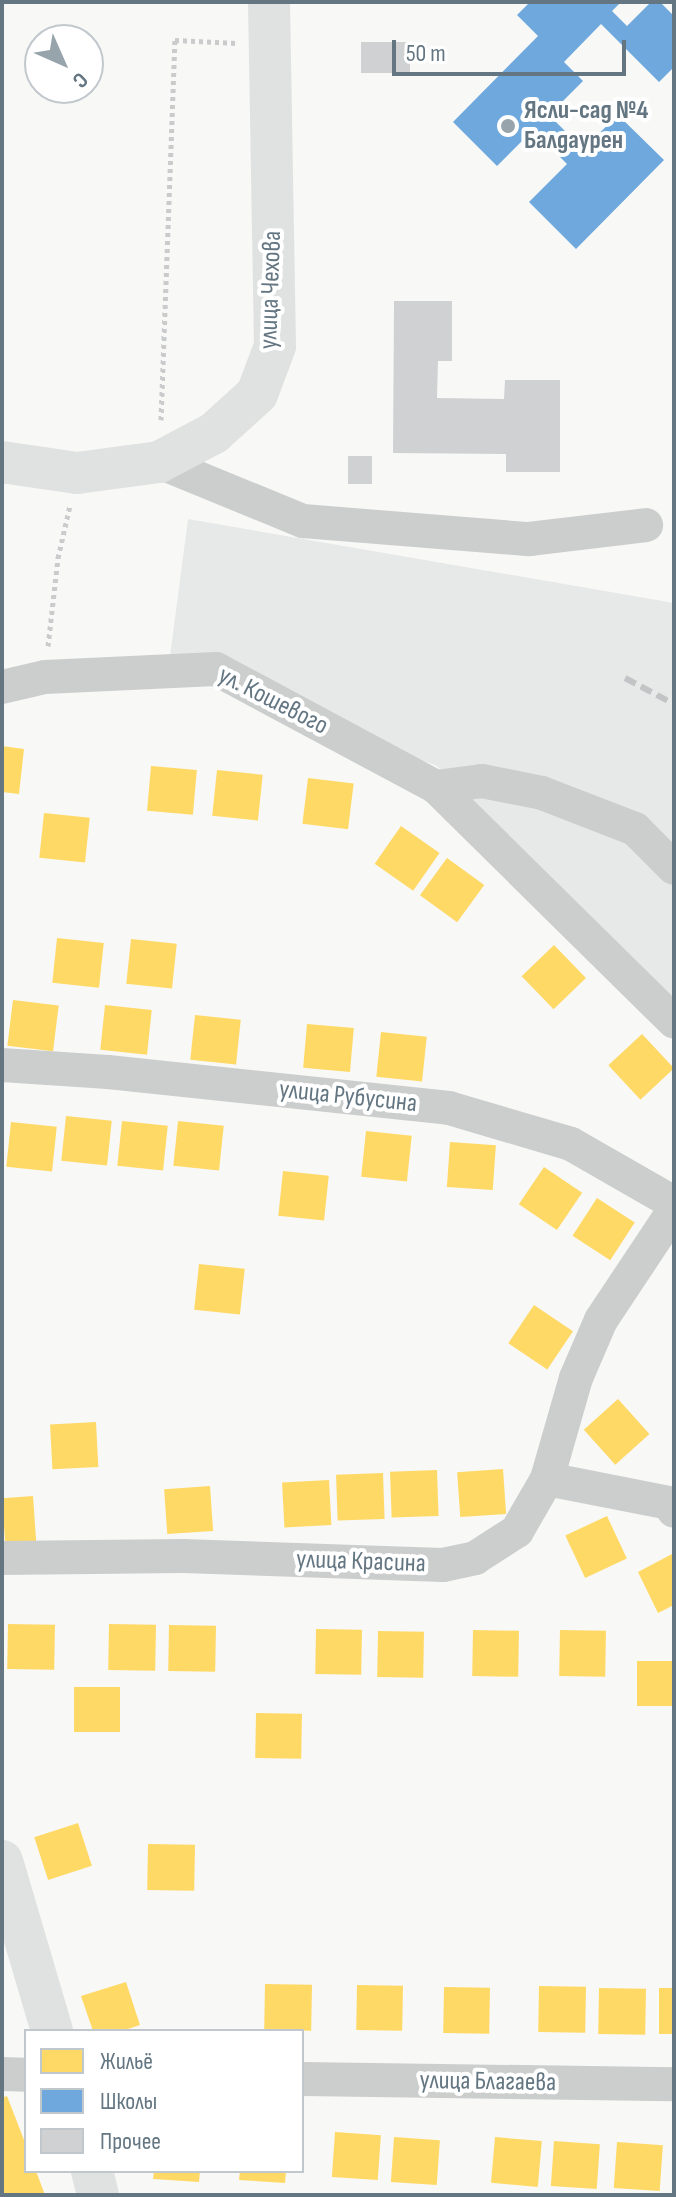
<!DOCTYPE html>
<meta charset="utf-8">
<style>
body{margin:0}
#map{position:relative;width:676px;height:2197px;overflow:hidden;background:#f8f8f7;font-family:"Sofia Sans Condensed",sans-serif}
div>[style]{position:absolute}
[style*='--x']{left:calc(var(--x)*1px);top:calc(var(--y)*1px);width:calc(var(--w)*1px);rotate:calc(var(--a)*1deg)}
.built>*{inset:0;background:#e7e8e8}
.homes>*{inset:0;background:#ffd966;transform-origin:0 0}
.schools>*{inset:0;background:#6fa8dc}
.building>*{inset:0;background:#cfd1d2;transform-origin:0 0}
.path>*{height:5px;margin-top:-2.5px;transform-origin:0;background:repeating-linear-gradient(90deg,#c9cbcc 0 4px,transparent 0 8px)}
.minor>*{height:34px;margin:-17px;padding:0 17px;transform-origin:17px;border-radius:17px;background:#cccece}
.major>*{height:42px;margin:-21px;padding:0 21px;transform-origin:21px;border-radius:21px;background:#e0e1e1}
.rail>*{height:6px;margin-top:-3px;transform-origin:0;background:repeating-linear-gradient(90deg,#c2c4c5 0 12px,transparent 0 18px)}
.dots>*{width:22px;height:22px;translate:-50% -50%;box-sizing:border-box;border:4px solid #fff;border-radius:50%}
span{translate:-50% -50%;white-space:nowrap;text-align:center;line-height:1.15;-webkit-text-stroke:8px #fff;paint-order:stroke}
.poi-label{font-size:26px;color:#637682;font-weight:700}
.left{translate:0 -50%;text-align:left}
.street-label{font-size:26px;color:#637682}
.frame{position:absolute;inset:0;border:4px solid #637682;pointer-events:none}
.legend{position:absolute;left:24px;top:2029px;width:280px;height:144px;box-sizing:border-box;background:#fff;border:2px solid #c1c8cd;margin:0;padding:10px 14px;list-style:none;font-size:24px;color:#637682}
.legend li{display:flex;align-items:center;gap:16px;height:40px}
.legend b{width:40px;border:2px solid #c1c8cd}
.north{position:absolute;left:24px;top:24px;width:80px;height:80px;box-sizing:border-box;background:#fff;border:2px solid #c1c8cd;border-radius:50%;rotate:135deg;font-size:22px;font-weight:700;line-height:32px;text-align:center;color:#637682}
.north::after{content:'';display:block;margin:auto;width:28px;height:36px;background:#97a4ab;clip-path:polygon(50% 0,100% 100%,50% 72%,0 100%)}
.scale{position:absolute;left:392px;top:40px;width:234px;height:36px;box-sizing:border-box;border:4px solid #637682;border-top:0;padding-left:10px;font-size:24px;line-height:28px;white-space:nowrap;color:#637682;-webkit-text-stroke:6px #fff;paint-order:stroke}
</style>
<div id="map">
<div class="built">
<i style="clip-path:polygon(188px 519px,674px 603px,674px 1011px,437px 766px,169px 664px)"></i>
</div>
<div class="homes">
<i style="clip-path:polygon(2px 746px,24px 749px,19px 794px,2px 792px)"></i>
<i style="left:151px;top:766px;width:46px;height:45px;rotate:5deg"></i>
<i style="left:217px;top:770px;width:46px;height:46px;rotate:6deg"></i>
<i style="left:308px;top:778px;width:46px;height:46px;rotate:7deg"></i>
<i style="left:44px;top:813px;width:46px;height:45px;rotate:6deg"></i>
<i style="left:401px;top:826px;width:47px;height:46px;rotate:35deg"></i>
<i style="left:447px;top:858px;width:46px;height:46px;rotate:36deg"></i>
<i style="left:57px;top:938px;width:47px;height:45px;rotate:6deg"></i>
<i style="left:131px;top:939px;width:46px;height:45px;rotate:6deg"></i>
<i style="left:554px;top:945px;width:46px;height:45px;rotate:46deg"></i>
<i style="left:13px;top:1000px;width:46px;height:46px;rotate:7deg"></i>
<i style="left:105px;top:1005px;width:47px;height:45px;rotate:6deg"></i>
<i style="left:195px;top:1015px;width:46px;height:45px;rotate:6deg"></i>
<i style="left:307px;top:1024px;width:47px;height:44px;rotate:5deg"></i>
<i style="left:381px;top:1032px;width:46px;height:45px;rotate:6deg"></i>
<i style="left:642px;top:1034px;width:47px;height:46px;rotate:47deg"></i>
<i style="left:66px;top:1116px;width:46px;height:45px;rotate:6deg"></i>
<i style="left:122px;top:1121px;width:46px;height:45px;rotate:6deg"></i>
<i style="left:178px;top:1121px;width:46px;height:45px;rotate:6deg"></i>
<i style="left:11px;top:1122px;width:46px;height:45px;rotate:6deg"></i>
<i style="left:366px;top:1131px;width:46px;height:46px;rotate:6deg"></i>
<i style="left:450px;top:1142px;width:46px;height:45px;rotate:4deg"></i>
<i style="left:544px;top:1167px;width:46px;height:45px;rotate:34deg"></i>
<i style="left:283px;top:1171px;width:46px;height:45px;rotate:6deg"></i>
<i style="left:597px;top:1198px;width:45px;height:45px;rotate:33deg"></i>
<i style="left:199px;top:1264px;width:46px;height:46px;rotate:6deg"></i>
<i style="left:534px;top:1305px;width:47px;height:46px;rotate:34deg"></i>
<i style="left:618px;top:1399px;width:47px;height:46px;rotate:48deg"></i>
<i style="left:96px;top:1422px;width:45px;height:46px;rotate:87deg"></i>
<i style="left:503px;top:1469px;width:45px;height:46px;rotate:86deg"></i>
<i style="left:437px;top:1470px;width:46px;height:47px;rotate:88deg"></i>
<i style="left:383px;top:1473px;width:46px;height:47px;rotate:88deg"></i>
<i style="left:329px;top:1480px;width:45px;height:47px;rotate:87deg"></i>
<i style="left:210px;top:1486px;width:45px;height:46px;rotate:86deg"></i>
<i style="left:33px;top:1496px;width:45px;height:31px;rotate:86deg"></i>
<i style="left:607px;top:1516px;width:47px;height:46px;rotate:65deg"></i>
<i style="clip-path:polygon(674px 1553px,674px 1605px,658px 1613px,638px 1572px)"></i>
<i style="left:8px;top:1624px;width:47px;height:45px;rotate:1deg"></i>
<i style="left:109px;top:1624px;width:47px;height:46px;rotate:1deg"></i>
<i style="left:169px;top:1625px;width:47px;height:46px;rotate:1deg"></i>
<i style="left:316px;top:1629px;width:46px;height:45px;rotate:1deg"></i>
<i style="left:473px;top:1630px;width:46px;height:46px;rotate:1deg"></i>
<i style="left:560px;top:1630px;width:46px;height:46px;rotate:1deg"></i>
<i style="left:378px;top:1631px;width:46px;height:46px;rotate:1deg"></i>
<i style="left:637px;top:1661px;width:37px;height:45px"></i>
<i style="left:74px;top:1687px;width:46px;height:45px"></i>
<i style="left:256px;top:1713px;width:46px;height:45px;rotate:1deg"></i>
<i style="left:78px;top:1823px;width:45px;height:46px;rotate:72deg"></i>
<i style="left:148px;top:1844px;width:47px;height:46px;rotate:1deg"></i>
<i style="clip-path:polygon(126px 1982px,140px 2025px,122px 2031px,93px 2031px,81px 1996px)"></i>
<i style="left:265px;top:1984px;width:47px;height:46px;rotate:1deg"></i>
<i style="left:357px;top:1985px;width:46px;height:45px;rotate:1deg"></i>
<i style="left:539px;top:1986px;width:47px;height:46px;rotate:1deg"></i>
<i style="left:444px;top:1987px;width:46px;height:46px;rotate:1deg"></i>
<i style="left:599px;top:1988px;width:47px;height:46px;rotate:1deg"></i>
<i style="left:659px;top:1988px;width:15px;height:46px"></i>
<i style="clip-path:polygon(7px 2096px,26px 2145px,26px 2171px,36px 2171px,45px 2195px,2px 2195px,2px 2098px)"></i>
<i style="left:335px;top:2132px;width:46px;height:45px;rotate:4deg"></i>
<i style="left:394px;top:2137px;width:46px;height:45px;rotate:4deg"></i>
<i style="left:495px;top:2137px;width:47px;height:46px;rotate:5deg"></i>
<i style="left:554px;top:2141px;width:46px;height:45px;rotate:4deg"></i>
<i style="left:617px;top:2142px;width:46px;height:46px;rotate:4deg"></i>
<i style="clip-path:polygon(154px 2171px,200px 2171px,199px 2182px,153px 2179px)"></i>
<i style="clip-path:polygon(240px 2171px,286px 2171px,285px 2183px,239px 2180px)"></i>
</div>
<div class="schools">
<i style="clip-path:polygon(530px 2px,621px 2px,612px 11px,627px 26px,651px 2px,660px 2px,674px 16px,674px 67px,659px 82px,601px 24px,564px 62px,583px 81px,549px 115px,583px 149px,618px 115px,664px 160px,576px 249px,529px 202px,567px 164px,533px 130px,497px 166px,453px 122px,538px 36px,517px 15px)"></i>
</div>
<div class="building">
<i style="left:361px;top:42px;width:49px;height:31px"></i>
<i style="clip-path:polygon(394px 301px,452px 301px,452px 361px,438px 361px,437px 398px,504px 399px,505px 380px,560px 380px,560px 472px,506px 472px,506px 454px,393px 453px)"></i>
<i style="left:348px;top:456px;width:24px;height:28px"></i>
</div>
<div class="path">
<i style="--x:161;--y:420;--w:380;--a:-87.9"></i>
<i style="--x:175;--y:40;--w:62;--a:2.8"></i>
<i style="--x:48;--y:646;--w:89;--a:-83.5"></i>
<i style="--x:58;--y:558;--w:54;--a:-77.2"></i>
</div>
<div class="minor">
<i style="--x:159;--y:462;--w:156;--a:22.3"></i>
<i style="--x:303;--y:521;--w:227;--a:4.6"></i>
<i style="--x:529;--y:539;--w:118;--a:-6.8"></i>
<i style="--x:2;--y:687;--w:44;--a:-13.1"></i>
<i style="--x:45;--y:677;--w:171;--a:-2.7"></i>
<i style="--x:216;--y:669;--w:250;--a:28.2"></i>
<i style="--x:436;--y:787;--w:334;--a:44.6"></i>
<i style="--x:436;--y:787;--w:46;--a:-7.4"></i>
<i style="--x:482;--y:781;--w:61;--a:11.3"></i>
<i style="--x:542;--y:793;--w:100;--a:21.2"></i>
<i style="--x:635;--y:829;--w:55;--a:45"></i>
<i style="--x:2;--y:1065;--w:106;--a:3.8"></i>
<i style="--x:108;--y:1072;--w:343;--a:6"></i>
<i style="--x:449;--y:1108;--w:127;--a:16.4"></i>
<i style="--x:571;--y:1144;--w:119;--a:29.8"></i>
<i style="--x:547;--y:1479;--w:105;--a:-74"></i>
<i style="--x:576;--y:1378;--w:63;--a:-66.7"></i>
<i style="--x:601;--y:1320;--w:132;--a:-56.4"></i>
<i style="--x:2;--y:1558;--w:181;--a:-0.6"></i>
<i style="--x:183;--y:1556;--w:260;--a:2"></i>
<i style="--x:443;--y:1565;--w:33;--a:-12"></i>
<i style="--x:475;--y:1558;--w:50;--a:-32.7"></i>
<i style="--x:517;--y:1531;--w:60;--a:-60"></i>
<i style="--x:547;--y:1479;--w:124;--a:11.1"></i>
<i style="--x:669;--y:1503;--w:9;--a:58"></i>
<i style="--x:2;--y:2074;--w:24;--a:2"></i>
<i style="--x:302;--y:2079;--w:372;--a:0.8"></i>
</div>
<div class="major">
<i style="--x:2;--y:462;--w:76;--a:8.3"></i>
<i style="--x:77;--y:473;--w:83;--a:-7.6"></i>
<i style="--x:159;--y:462;--w:62;--a:-27.8"></i>
<i style="--x:214;--y:433;--w:58;--a:-42.2"></i>
<i style="--x:257;--y:394;--w:51;--a:-69.4"></i>
<i style="--x:275;--y:346;--w:344;--a:-91"></i>
<i style="--x:2;--y:1861;--w:177;--a:73.6"></i>
<i style="--x:92;--y:2171;--w:25;--a:76"></i>
</div>
<div class="rail">
<i style="--x:625;--y:678;--w:55;--a:28"></i>
</div>
<div class="dots">
<i style="left:508px;top:126px;background:#97a4ab"></i>
</div>
<div class="poi-label">
<span class="left" style="left:524px;top:126px">Ясли-сад №4<br>Балдаурен</span>
</div>
<div class="street-label">
<span style="left:271px;top:290px;rotate:-88deg">улица Чехова</span>
<span style="left:273px;top:701px;rotate:27deg">ул. Кошевого</span>
<span style="left:348px;top:1097px;rotate:6deg">улица Рубусина</span>
<span style="left:361px;top:1562px;rotate:2deg">улица Красина</span>
<span style="left:488px;top:2082px;rotate:1deg">улица Благаева</span>
</div>
<div class="frame"></div>
<ul class="legend">
<li><b style="height:22px;background:#ffd966"></b>Жильё</li>
<li><b style="height:22px;background:#6fa8dc"></b>Школы</li>
<li><b style="height:22px;background:#cfd1d2"></b>Прочее</li>
</ul>
<div class="north">С</div>
<div class="scale">50 m</div>
</div>
